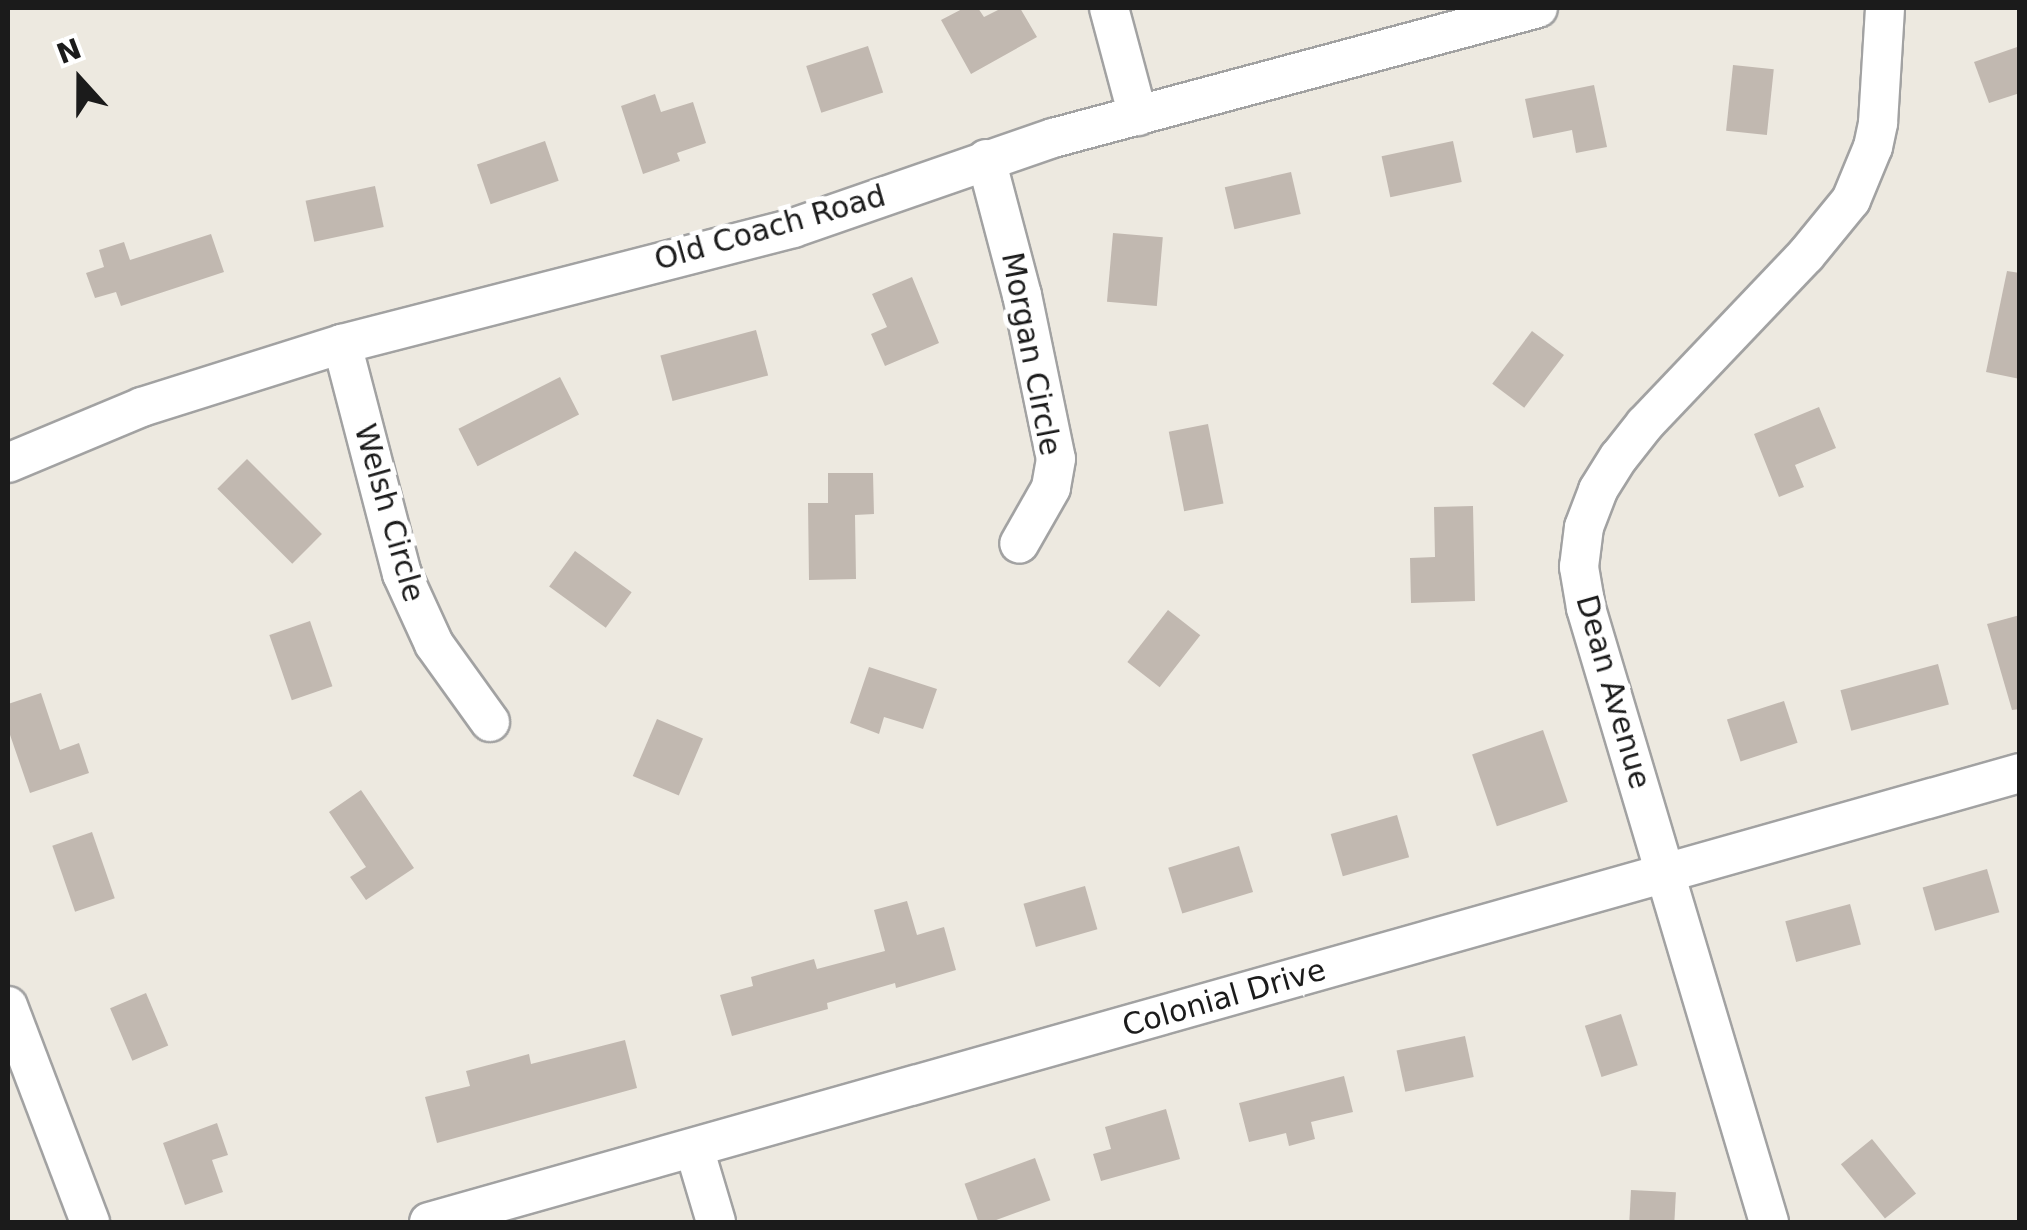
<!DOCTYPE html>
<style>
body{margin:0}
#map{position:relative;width:2027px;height:1230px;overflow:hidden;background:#ede9e0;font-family:"DejaVu Sans",sans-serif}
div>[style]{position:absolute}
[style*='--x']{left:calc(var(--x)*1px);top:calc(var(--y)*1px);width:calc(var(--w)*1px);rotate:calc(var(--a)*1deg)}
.building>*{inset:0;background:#c1b8b0;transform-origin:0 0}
.roads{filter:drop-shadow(2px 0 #a2a2a2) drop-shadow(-2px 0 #a2a2a2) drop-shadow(0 2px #a2a2a2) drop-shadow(0 -2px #a2a2a2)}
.minor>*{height:38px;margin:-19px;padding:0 19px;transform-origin:19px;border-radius:19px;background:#fff}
span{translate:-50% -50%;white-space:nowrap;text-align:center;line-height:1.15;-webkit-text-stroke:10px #fff;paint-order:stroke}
.street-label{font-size:30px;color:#1b1b1b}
.frame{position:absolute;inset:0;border:10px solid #1b1b1b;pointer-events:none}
.north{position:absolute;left:30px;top:30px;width:100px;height:100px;-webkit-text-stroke:8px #fff;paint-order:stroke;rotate:339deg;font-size:28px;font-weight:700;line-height:40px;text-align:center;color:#1b1b1b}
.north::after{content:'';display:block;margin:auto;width:35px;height:45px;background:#1b1b1b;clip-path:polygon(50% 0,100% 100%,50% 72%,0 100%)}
</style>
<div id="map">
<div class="building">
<i style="clip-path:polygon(964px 8px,978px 8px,984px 17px,1002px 8px,1020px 8px,1037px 37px,971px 74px,941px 20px)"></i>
<i style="left:868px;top:46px;width:49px;height:65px;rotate:72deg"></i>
<i style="clip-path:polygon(2020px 46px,2020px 93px,1989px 103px,1974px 62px)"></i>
<i style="left:1733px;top:65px;width:41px;height:66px;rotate:6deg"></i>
<i style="clip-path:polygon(1594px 85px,1607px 147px,1576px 153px,1572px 130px,1533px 138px,1525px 99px)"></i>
<i style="clip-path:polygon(655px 94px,661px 112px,693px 102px,706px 143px,677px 153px,680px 161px,643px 174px,621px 106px)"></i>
<i style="left:545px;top:141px;width:42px;height:72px;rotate:71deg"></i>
<i style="left:1453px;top:141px;width:42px;height:73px;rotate:78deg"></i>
<i style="left:1291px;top:172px;width:43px;height:68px;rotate:77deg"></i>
<i style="left:375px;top:186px;width:42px;height:71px;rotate:78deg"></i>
<i style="left:1113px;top:233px;width:50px;height:69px;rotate:5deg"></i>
<i style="clip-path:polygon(211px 234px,224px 272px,121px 306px,116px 292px,95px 298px,86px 273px,104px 267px,99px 250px,124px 242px,130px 260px)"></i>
<i style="clip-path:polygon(2007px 271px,2020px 273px,2020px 379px,1986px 372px)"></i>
<i style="clip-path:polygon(912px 277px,939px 343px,885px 366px,871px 334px,887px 327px,872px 294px)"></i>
<i style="left:756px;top:330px;width:47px;height:99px;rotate:75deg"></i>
<i style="left:1532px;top:331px;width:40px;height:66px;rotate:37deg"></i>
<i style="left:560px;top:377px;width:42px;height:114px;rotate:63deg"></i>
<i style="clip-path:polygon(1819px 407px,1836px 448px,1795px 465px,1804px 487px,1779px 497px,1754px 434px)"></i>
<i style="left:1208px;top:424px;width:81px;height:40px;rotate:79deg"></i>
<i style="left:247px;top:459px;width:106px;height:42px;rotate:45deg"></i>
<i style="clip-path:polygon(828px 473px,873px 473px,874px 514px,855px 515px,856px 579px,809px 580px,808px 503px,828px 503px)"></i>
<i style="clip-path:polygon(1473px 506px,1475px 601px,1411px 603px,1410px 558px,1435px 557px,1434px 507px)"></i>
<i style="left:575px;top:551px;width:70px;height:44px;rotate:36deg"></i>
<i style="left:1168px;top:610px;width:41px;height:66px;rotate:38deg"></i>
<i style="clip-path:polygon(2020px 615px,2020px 709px,2012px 710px,1987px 624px)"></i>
<i style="left:310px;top:621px;width:69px;height:43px;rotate:71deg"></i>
<i style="left:1938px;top:664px;width:42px;height:101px;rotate:75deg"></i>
<i style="clip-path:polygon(869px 667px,937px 689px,923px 729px,884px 717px,879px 734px,850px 723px)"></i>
<i style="clip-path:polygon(41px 693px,60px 750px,79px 743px,89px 773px,30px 793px,8px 729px,8px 704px)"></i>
<i style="left:1784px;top:701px;width:44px;height:60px;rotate:72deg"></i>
<i style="left:657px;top:719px;width:50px;height:62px;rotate:23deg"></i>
<i style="left:1543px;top:730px;width:76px;height:75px;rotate:71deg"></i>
<i style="clip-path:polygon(361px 790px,414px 868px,366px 900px,350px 877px,366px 867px,329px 812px)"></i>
<i style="left:1397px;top:815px;width:44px;height:69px;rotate:74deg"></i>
<i style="left:92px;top:832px;width:70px;height:42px;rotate:71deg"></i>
<i style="left:1239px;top:846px;width:48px;height:74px;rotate:73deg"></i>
<i style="left:1987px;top:869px;width:45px;height:67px;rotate:74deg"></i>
<i style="left:1085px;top:886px;width:45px;height:64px;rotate:74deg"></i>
<i style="clip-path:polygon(907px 901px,917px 935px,944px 927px,956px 970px,896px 988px,895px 983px,827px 1003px,828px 1009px,732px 1036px,720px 995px,753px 986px,751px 977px,814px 959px,817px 969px,885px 951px,874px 910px)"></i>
<i style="left:1850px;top:904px;width:42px;height:67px;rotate:75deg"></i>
<i style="left:146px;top:993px;width:57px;height:39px;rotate:67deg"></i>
<i style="left:1621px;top:1014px;width:54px;height:38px;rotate:72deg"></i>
<i style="left:1465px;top:1036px;width:42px;height:70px;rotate:78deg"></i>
<i style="clip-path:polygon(625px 1040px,637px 1088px,437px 1143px,425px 1097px,470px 1086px,466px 1071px,529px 1054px,531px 1064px)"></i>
<i style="clip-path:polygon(1344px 1076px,1353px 1112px,1311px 1122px,1315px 1139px,1289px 1146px,1286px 1133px,1249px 1142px,1239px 1103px)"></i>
<i style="clip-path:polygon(1166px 1109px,1180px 1159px,1101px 1181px,1093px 1154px,1111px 1149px,1105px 1127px)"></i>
<i style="clip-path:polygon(217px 1123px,228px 1155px,212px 1160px,223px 1192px,185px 1205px,163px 1143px)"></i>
<i style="left:1872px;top:1139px;width:70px;height:40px;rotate:51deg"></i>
<i style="left:1035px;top:1158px;width:45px;height:75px;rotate:70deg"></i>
<i style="left:1631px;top:1190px;width:45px;height:32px;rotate:3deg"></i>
</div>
<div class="roads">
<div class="minor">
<i style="--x:1109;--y:8;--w:112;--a:75"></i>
<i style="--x:986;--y:159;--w:141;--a:75.2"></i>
<i style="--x:1022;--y:295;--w:167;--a:78.3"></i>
<i style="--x:1056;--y:459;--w:29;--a:100"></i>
<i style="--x:1051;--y:488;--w:64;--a:119.7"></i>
<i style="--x:342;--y:344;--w:238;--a:75.4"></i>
<i style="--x:402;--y:574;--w:77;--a:65.4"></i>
<i style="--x:434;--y:644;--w:96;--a:54.3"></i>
<i style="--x:8;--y:463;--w:145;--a:-22.7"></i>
<i style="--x:142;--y:407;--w:210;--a:-17.5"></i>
<i style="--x:342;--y:344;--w:466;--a:-14.4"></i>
<i style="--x:793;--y:228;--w:275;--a:-19.1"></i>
<i style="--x:1053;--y:138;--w:502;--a:-15"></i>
<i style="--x:8;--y:1006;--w:231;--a:69.2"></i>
<i style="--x:694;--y:1148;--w:77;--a:73.4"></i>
<i style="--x:429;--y:1222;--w:1653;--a:-15.76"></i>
<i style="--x:1769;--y:1222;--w:641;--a:-106.6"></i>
<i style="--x:1586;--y:608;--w:42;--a:-99.7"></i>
<i style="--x:1579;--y:567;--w:40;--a:-82.9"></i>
<i style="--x:1584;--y:527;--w:40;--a:-69"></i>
<i style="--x:1598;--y:490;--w:39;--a:-58"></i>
<i style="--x:1619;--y:457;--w:42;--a:-51.8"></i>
<i style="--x:1645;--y:424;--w:233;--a:-46.4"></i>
<i style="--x:1806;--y:255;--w:71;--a:-50.7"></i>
<i style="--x:1851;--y:200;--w:57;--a:-67.5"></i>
<i style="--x:1873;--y:147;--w:25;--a:-78"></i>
<i style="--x:1878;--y:123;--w:115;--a:-86.5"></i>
</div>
</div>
<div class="street-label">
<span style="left:770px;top:228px;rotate:-16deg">Old Coach Road</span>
<span style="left:1031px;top:354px;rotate:79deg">Morgan Circle</span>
<span style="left:389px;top:513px;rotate:74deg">Welsh Circle</span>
<span style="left:1613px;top:692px;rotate:74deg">Dean Avenue</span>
<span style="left:1224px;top:998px;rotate:-16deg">Colonial Drive</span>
</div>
<div class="frame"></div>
<div class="north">N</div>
</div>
